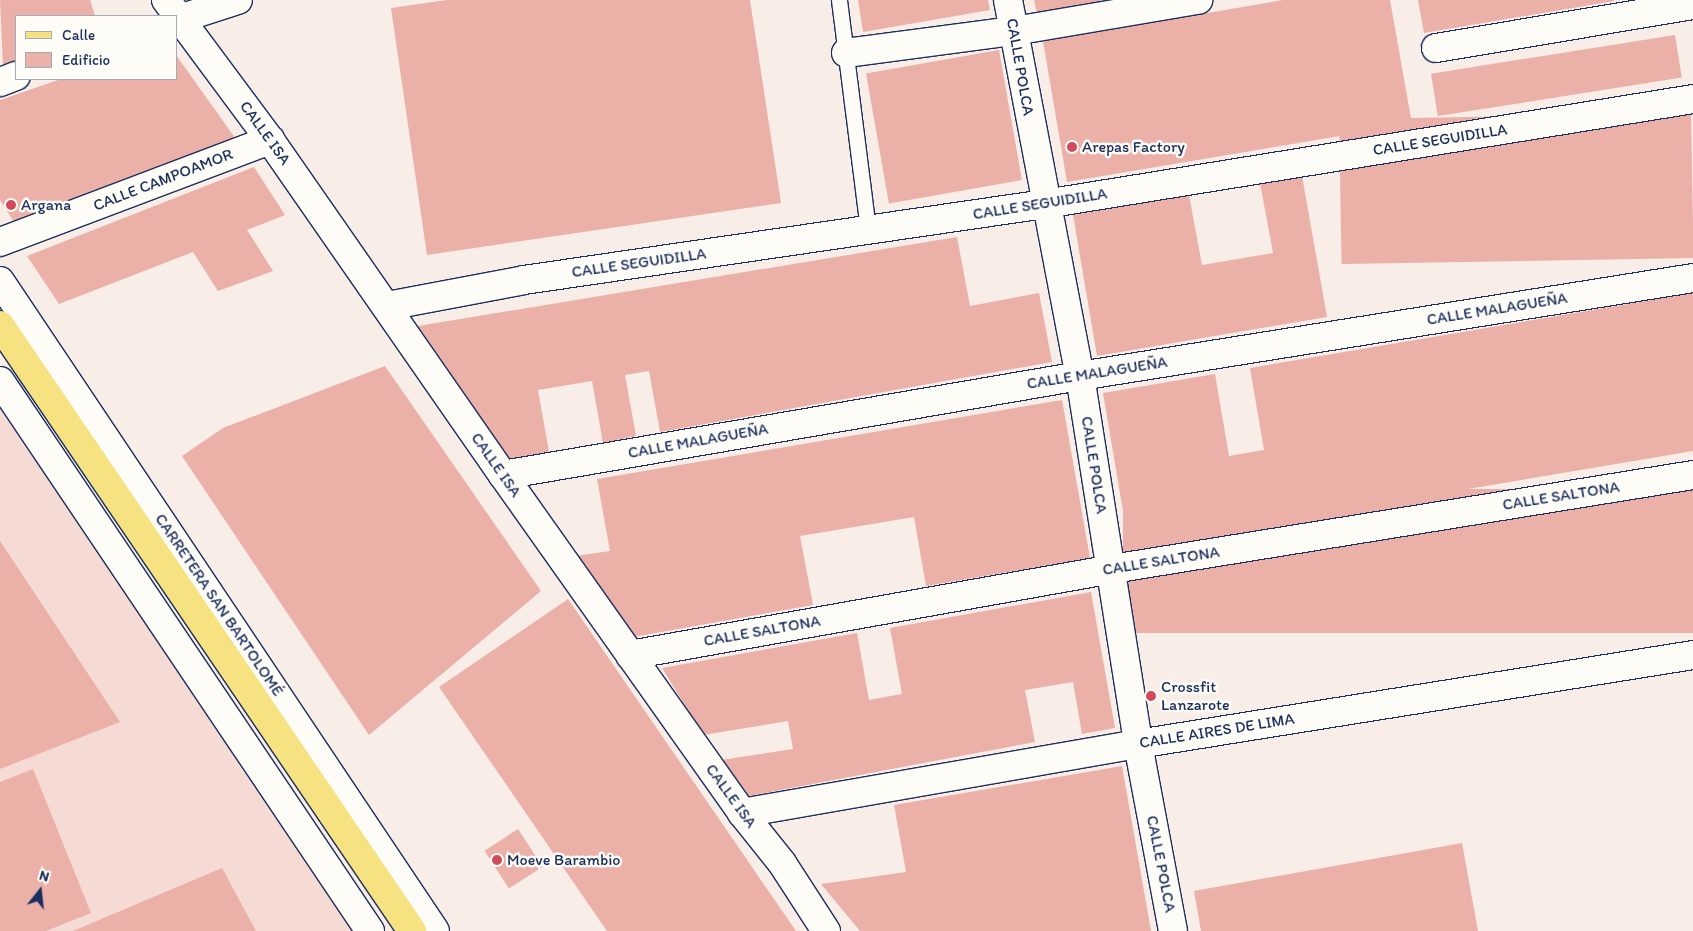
<!DOCTYPE html>
<meta charset="utf-8">
<style>
body{margin:0}
#map{position:relative;width:1693px;height:931px;overflow:hidden;background:#f9ede7;font-family:Itim,sans-serif}
div>[style]{position:absolute}
[style*='--x']{left:calc(var(--x)*1px);top:calc(var(--y)*1px);width:calc(var(--w)*1px);rotate:calc(var(--a)*1deg)}
.built>*{inset:0;background:#f5dbd4}
.building>*{inset:0;background:#ebb0a8;transform-origin:0 0}
.roads{filter:drop-shadow(1px 0 #1b2f5e) drop-shadow(-1px 0 #1b2f5e) drop-shadow(0 1px #1b2f5e) drop-shadow(0 -1px #1b2f5e)}
.lane>*{height:15px;margin:-7.5px;padding:0 7.5px;transform-origin:7.5px;border-radius:7.5px;background:#fdfcf7}
.street>*{height:28px;margin:-14px;padding:0 14px;transform-origin:14px;border-radius:14px;background:#fdfcf7}
.secondary>*{height:28px;margin:-14px;padding:0 14px;transform-origin:14px;border-radius:14px;background:#fdfcf7}
.primary>*{height:28px;margin:-14px;padding:0 14px;transform-origin:14px;border-radius:14px;background:#f6e281}
.dots>*{width:14px;height:14px;translate:-50% -50%;box-sizing:border-box;border:2px solid #fdfcf7;border-radius:50%}
span{translate:-50% -50%;white-space:nowrap;text-align:center;line-height:1.15;-webkit-text-stroke:5px #fdfcf7;paint-order:stroke}
.street-label{font-size:16px;color:#1b2f5e}
.poi-label{font-size:16px;color:#1b2f5e}
.left{translate:0 -50%;text-align:left}
.legend{position:absolute;left:15px;top:15px;width:162px;height:65px;box-sizing:border-box;background:#fdfcf7;border:1px solid #a3aaba;margin:0;padding:6px 9px;list-style:none;font-size:15px;color:#1b2f5e}
.legend li{display:flex;align-items:center;gap:10px;height:25px}
.legend b{width:25px;border:1px solid #a3aaba}
.north{position:absolute;left:15px;top:866px;width:50px;height:50px;-webkit-text-stroke:4px #fdfcf7;paint-order:stroke;rotate:16deg;font-size:14px;font-weight:700;line-height:20px;text-align:center;color:#1b2f5e}
.north::after{content:'';display:block;margin:auto;width:18px;height:22px;background:#1b2f5e;clip-path:polygon(50% 0,100% 100%,50% 72%,0 100%)}
</style>
<div id="map">
<div class="built">
<i style="clip-path:polygon(0 399px,354px 931px,0 931px)"></i>
</div>
<div class="building">
<i style="clip-path:polygon(0 0,90px 0,95px 16px,16px 16px,16px 61px,3px 66px)"></i>
<i style="clip-path:polygon(447px 0,750px 0,781px 203px,427px 255px,391px 8px)"></i>
<i style="clip-path:polygon(858px 0,988px 0,990px 10px,863px 32px)"></i>
<i style="clip-path:polygon(1034px 0,1110px 0,1110px 1px,1037px 13px)"></i>
<i style="clip-path:polygon(1283px 0,1390px 0,1412px 124px,1067px 182px,1043px 41px)"></i>
<i style="clip-path:polygon(1418px 0,1614px 0,1614px 1px,1424px 33px)"></i>
<i style="left:1675px;top:35px;width:43px;height:247px;rotate:81deg"></i>
<i style="left:999px;top:50px;width:132px;height:135px;rotate:80deg"></i>
<i style="clip-path:polygon(176px 55px,238px 142px,14px 222px,0 200px,0 100px,61px 79px,176px 79px)"></i>
<i style="left:1691px;top:113px;width:145px;height:352px;rotate:89deg"></i>
<i style="clip-path:polygon(254px 167px,285px 215px,247px 230px,273px 271px,218px 291px,193px 252px,59px 304px,27px 256px)"></i>
<i style="clip-path:polygon(1302px 176px,1327px 317px,1097px 356px,1073px 215px,1189px 195px,1202px 265px,1273px 253px,1260px 183px)"></i>
<i style="clip-path:polygon(957px 237px,970px 306px,1039px 293px,1052px 362px,660px 432px,649px 371px,625px 375px,636px 436px,603px 443px,592px 381px,538px 390px,549px 452px,509px 459px,418px 326px)"></i>
<i style="clip-path:polygon(1693px 293px,1693px 451px,1129px 546px,1103px 393px,1215px 374px,1229px 456px,1264px 450px,1250px 368px)"></i>
<i style="clip-path:polygon(385px 366px,541px 591px,369px 735px,182px 456px,223px 428px)"></i>
<i style="clip-path:polygon(1062px 400px,1090px 558px,926px 586px,914px 517px,800px 536px,813px 605px,633px 637px,569px 557px,610px 551px,597px 479px)"></i>
<i style="left:1693px;top:489px;width:144px;height:570px;rotate:90deg"></i>
<i style="clip-path:polygon(0 541px,120px 722px,0 769px)"></i>
<i style="clip-path:polygon(1091px 592px,1115px 728px,1082px 734px,1073px 682px,1025px 690px,1035px 742px,743px 797px,721px 760px,793px 749px,788px 721px,703px 735px,662px 668px,857px 633px,869px 700px,902px 694px,890px 628px)"></i>
<i style="clip-path:polygon(568px 599px,774px 899px,796px 931px,607px 931px,439px 687px)"></i>
<i style="clip-path:polygon(1122px 766px,1151px 931px,860px 931px,821px 884px,906px 872px,894px 805px)"></i>
<i style="clip-path:polygon(33px 769px,91px 913px,46px 931px,0 931px,0 782px)"></i>
<i style="left:518px;top:829px;width:45px;height:40px;rotate:57deg"></i>
<i style="clip-path:polygon(1462px 843px,1478px 931px,1201px 931px,1194px 891px)"></i>
<i style="clip-path:polygon(222px 868px,256px 931px,73px 931px)"></i>
</div>
<div class="roads">
<div class="lane">
<i style="--x:839;--y:0;--w:230;--a:82.8"></i>
</div>
<div class="street">
<i style="--x:166;--y:0;--w:174;--a:53.4"></i>
<i style="--x:270;--y:140;--w:408;--a:55.2"></i>
<i style="--x:503;--y:475;--w:414;--a:54.7"></i>
<i style="--x:742;--y:813;--w:64;--a:51.3"></i>
<i style="--x:782;--y:863;--w:81;--a:57.1"></i>
<i style="--x:1008;--y:0;--w:383;--a:79.2"></i>
<i style="--x:1080;--y:376;--w:373;--a:81"></i>
<i style="--x:1138;--y:744;--w:190;--a:79.4"></i>
<i style="--x:176;--y:20;--w:65;--a:-17.9"></i>
<i style="--x:1436;--y:48;--w:261;--a:-9.5"></i>
<i style="--x:846;--y:53;--w:169;--a:-7.5"></i>
<i style="--x:1014;--y:31;--w:187;--a:-9.6"></i>
<i style="--x:0;--y:82;--w:17;--a:-21"></i>
<i style="--x:0;--y:242;--w:289;--a:-20.7"></i>
<i style="--x:387;--y:306;--w:139;--a:-10.7"></i>
<i style="--x:524;--y:280;--w:527;--a:-8.3"></i>
<i style="--x:1045;--y:204;--w:656;--a:-9.2"></i>
<i style="--x:503;--y:475;--w:585;--a:-9.74"></i>
<i style="--x:1080;--y:376;--w:621;--a:-9.08"></i>
<i style="--x:630;--y:655;--w:490;--a:-10.1"></i>
<i style="--x:1112;--y:569;--w:589;--a:-9.19"></i>
<i style="--x:742;--y:813;--w:402;--a:-9.9"></i>
<i style="--x:1138;--y:744;--w:562;--a:-9.11"></i>
</div>
<div class="secondary">
<i style="--x:0;--y:281;--w:782;--a:56.21"></i>
<i style="--x:0;--y:381;--w:663;--a:56.07"></i>
</div>
<div class="primary">
<i style="--x:0;--y:325;--w:733;--a:55.79"></i>
</div>
</div>
<div class="dots">
<i style="left:1072px;top:147px;background:#d1495b"></i>
<i style="left:11px;top:205px;background:#d1495b"></i>
<i style="left:1151px;top:696px;background:#d1495b"></i>
<i style="left:497px;top:860px;background:#d1495b"></i>
</div>
<div class="street-label">
<span style="left:1020px;top:67px;rotate:80deg">CALLE POLCA</span>
<span style="left:265px;top:133px;rotate:54deg">CALLE ISA</span>
<span style="left:1440px;top:140px;rotate:-9deg">CALLE SEGUIDILLA</span>
<span style="left:163px;top:180px;rotate:-21deg">CALLE CAMPOAMOR</span>
<span style="left:1040px;top:204px;rotate:-9deg">CALLE SEGUIDILLA</span>
<span style="left:639px;top:263px;rotate:-8deg">CALLE SEGUIDILLA</span>
<span style="left:1497px;top:309px;rotate:-9deg">CALLE MALAGUEÑA</span>
<span style="left:1097px;top:373px;rotate:-9deg">CALLE MALAGUEÑA</span>
<span style="left:698px;top:441px;rotate:-10deg">CALLE MALAGUEÑA</span>
<span style="left:496px;top:465px;rotate:55deg">CALLE ISA</span>
<span style="left:1094px;top:465px;rotate:81deg">CALLE POLCA</span>
<span style="left:1561px;top:496px;rotate:-9deg">CALLE SALTONA</span>
<span style="left:1161px;top:561px;rotate:-9deg">CALLE SALTONA</span>
<span style="left:219px;top:605px;rotate:56deg">CARRETERA SAN BARTOLOMÉ</span>
<span style="left:762px;top:631px;rotate:-10deg">CALLE SALTONA</span>
<span style="left:1217px;top:731px;rotate:-9deg">CALLE AIRES DE LIMA</span>
<span style="left:731px;top:796px;rotate:54deg">CALLE ISA</span>
<span style="left:1161px;top:864px;rotate:79deg">CALLE POLCA</span>
</div>
<div class="poi-label">
<span class="left" style="left:1082px;top:147px">Arepas Factory</span>
<span class="left" style="left:21px;top:205px">Argana</span>
<span class="left" style="left:1161px;top:696px">Crossfit<br>Lanzarote</span>
<span class="left" style="left:507px;top:860px">Moeve Barambio</span>
</div>
<ul class="legend">
<li><b style="height:6px;background:#f6e281"></b>Calle</li>
<li><b style="height:14px;background:#ebb0a8"></b>Edificio</li>
</ul>
<div class="north">N</div>
</div>
